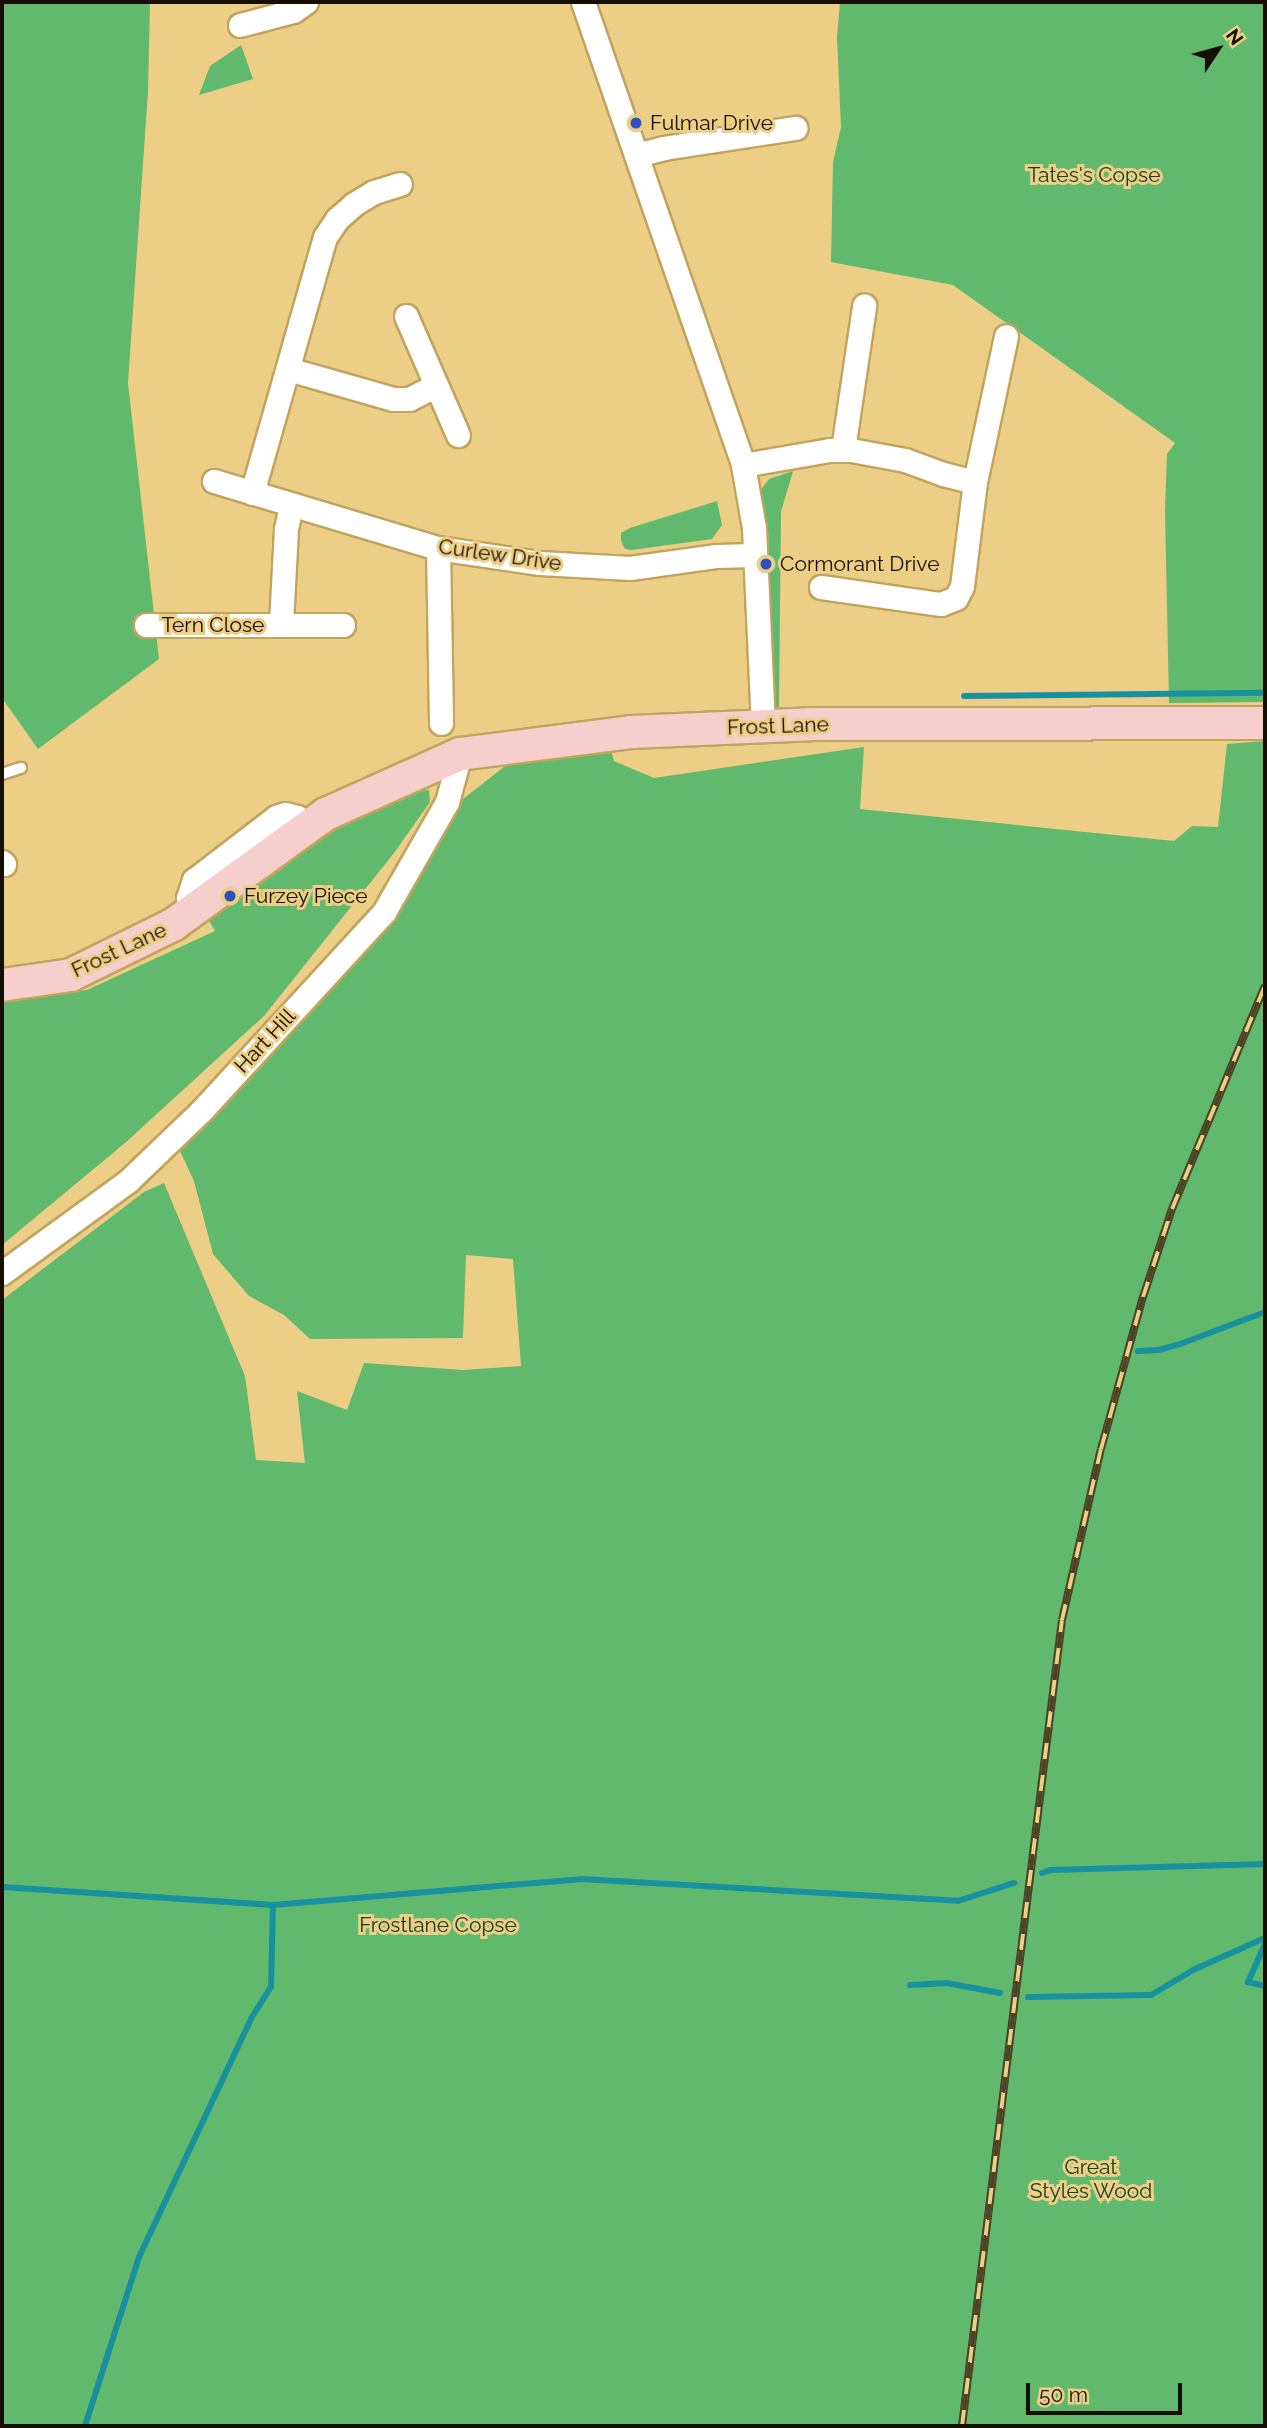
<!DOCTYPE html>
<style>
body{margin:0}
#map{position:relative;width:1267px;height:2428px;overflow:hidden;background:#edce87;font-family:Raleway,sans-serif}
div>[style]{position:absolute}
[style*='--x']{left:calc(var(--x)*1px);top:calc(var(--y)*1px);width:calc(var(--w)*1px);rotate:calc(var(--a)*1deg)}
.green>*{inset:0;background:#60b96d}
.stream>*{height:6px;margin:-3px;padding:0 3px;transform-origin:3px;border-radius:3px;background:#18919f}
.roads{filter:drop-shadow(2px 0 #c1a45d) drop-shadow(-2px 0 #c1a45d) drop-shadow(0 2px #c1a45d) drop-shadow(0 -2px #c1a45d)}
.lane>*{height:10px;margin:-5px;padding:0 5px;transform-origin:5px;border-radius:5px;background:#fff}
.street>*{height:23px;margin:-11.5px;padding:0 11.5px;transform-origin:11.5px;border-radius:11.5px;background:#fff}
.secondary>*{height:32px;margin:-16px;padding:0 16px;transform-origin:16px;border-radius:16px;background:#f6cfcc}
.rail>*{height:8px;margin-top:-4px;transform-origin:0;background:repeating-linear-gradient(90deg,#edce87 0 16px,#4f4124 0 32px);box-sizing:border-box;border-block:2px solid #4f4124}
.dots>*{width:19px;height:19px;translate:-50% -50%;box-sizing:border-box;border:4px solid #edce87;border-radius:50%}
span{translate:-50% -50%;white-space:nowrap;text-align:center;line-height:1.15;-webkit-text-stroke:6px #edce87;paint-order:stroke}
.poi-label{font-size:21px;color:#160e00}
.left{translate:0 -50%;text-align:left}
.park-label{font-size:21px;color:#14401c}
.street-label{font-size:21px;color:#160e00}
.frame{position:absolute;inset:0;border:4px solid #160e00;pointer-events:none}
.north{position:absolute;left:1183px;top:14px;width:70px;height:70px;-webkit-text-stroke:5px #edce87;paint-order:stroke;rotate:54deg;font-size:19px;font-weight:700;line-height:28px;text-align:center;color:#160e00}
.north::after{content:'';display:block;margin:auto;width:24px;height:32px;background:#160e00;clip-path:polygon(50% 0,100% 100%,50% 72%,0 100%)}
.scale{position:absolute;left:1026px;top:2383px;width:156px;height:32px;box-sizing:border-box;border:4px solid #160e00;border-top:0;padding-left:9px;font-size:21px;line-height:24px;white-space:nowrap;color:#160e00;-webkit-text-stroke:5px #edce87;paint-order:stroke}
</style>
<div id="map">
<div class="green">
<i style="clip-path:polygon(2px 2px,150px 2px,148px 91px,128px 383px,159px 659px,38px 749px,2px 698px)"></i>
<i style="clip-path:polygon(840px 2px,1265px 2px,1265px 702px,1169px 703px,1165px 510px,1167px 454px,1175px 443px,953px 285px,831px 262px,833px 162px,841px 127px,837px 37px)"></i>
<i style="clip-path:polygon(241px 45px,253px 79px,199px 95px,210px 66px)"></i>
<i style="clip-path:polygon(793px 471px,781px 512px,779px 707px,768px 707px,759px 503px,762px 488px,769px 479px)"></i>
<i style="clip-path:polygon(717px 501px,722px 525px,712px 539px,632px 550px,625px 549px,621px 541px,621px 533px,630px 528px)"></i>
<i style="clip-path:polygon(1265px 741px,1265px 2426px,2px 2426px,2px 1300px,144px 1192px,164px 1183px,245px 1376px,256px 1460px,305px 1463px,297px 1391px,347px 1410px,364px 1363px,463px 1370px,521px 1366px,513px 1259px,466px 1255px,463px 1338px,310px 1339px,284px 1315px,249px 1296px,213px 1254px,194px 1181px,179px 1149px,234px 1084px,386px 927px,444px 814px,509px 763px,611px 750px,614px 761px,654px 778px,864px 747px,860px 809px,1174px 841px,1192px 826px,1218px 827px,1227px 744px)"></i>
<i style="clip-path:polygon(414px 790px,429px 790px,430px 802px,394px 853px,264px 1016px,125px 1143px,2px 1245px,2px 1003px,87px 990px,215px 931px,206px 915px,308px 838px)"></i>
</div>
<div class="stream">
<i style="--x:964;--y:696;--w:301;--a:-0.6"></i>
<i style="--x:1138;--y:1351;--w:21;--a:-3"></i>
<i style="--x:1159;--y:1350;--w:22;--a:-16"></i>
<i style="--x:1180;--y:1344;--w:91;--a:-20.6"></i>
<i style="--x:1042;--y:1873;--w:9;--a:-18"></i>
<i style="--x:1051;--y:1870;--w:214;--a:-1.6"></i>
<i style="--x:2;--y:1887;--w:272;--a:3.8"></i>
<i style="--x:273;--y:1905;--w:309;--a:-4.8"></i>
<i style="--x:581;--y:1879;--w:378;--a:3.3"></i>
<i style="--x:958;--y:1901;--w:59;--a:-17.8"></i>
<i style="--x:1265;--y:1944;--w:42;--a:114.1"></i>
<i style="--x:1248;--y:1982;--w:17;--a:13"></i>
<i style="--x:910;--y:1985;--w:37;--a:-3"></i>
<i style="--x:947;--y:1983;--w:54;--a:10.7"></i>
<i style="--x:1028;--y:1997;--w:123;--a:-0.9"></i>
<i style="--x:1151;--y:1995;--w:51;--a:-30.6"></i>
<i style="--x:1195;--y:1969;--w:77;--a:-23.9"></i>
<i style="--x:85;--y:2426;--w:177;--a:-72.3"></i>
<i style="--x:139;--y:2257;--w:265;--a:-64.8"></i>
<i style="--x:252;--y:2017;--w:36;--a:-58"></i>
<i style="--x:271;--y:1987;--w:82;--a:-88.6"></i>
</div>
<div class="roads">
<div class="lane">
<i style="--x:2;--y:774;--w:20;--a:-18"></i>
</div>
<div class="street">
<i style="--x:583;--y:2;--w:490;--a:70.9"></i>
<i style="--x:743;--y:465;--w:64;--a:80.1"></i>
<i style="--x:754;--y:528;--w:198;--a:87.4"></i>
<i style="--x:240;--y:25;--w:55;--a:-14.8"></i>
<i style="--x:293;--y:11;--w:16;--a:-35"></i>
<i style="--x:636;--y:155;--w:29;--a:-14"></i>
<i style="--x:664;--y:148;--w:133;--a:-8.7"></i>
<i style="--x:406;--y:316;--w:130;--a:66.4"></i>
<i style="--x:288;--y:369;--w:109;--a:15.9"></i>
<i style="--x:393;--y:399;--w:16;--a:0"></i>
<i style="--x:409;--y:399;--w:30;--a:-27"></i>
<i style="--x:843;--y:449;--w:145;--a:-81.6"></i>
<i style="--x:743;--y:465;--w:88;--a:-9.8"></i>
<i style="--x:830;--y:450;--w:21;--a:0"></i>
<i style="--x:851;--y:450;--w:55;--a:10.5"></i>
<i style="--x:905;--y:460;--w:40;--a:20.2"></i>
<i style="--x:943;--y:474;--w:33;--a:14"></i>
<i style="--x:214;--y:481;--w:234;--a:16.7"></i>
<i style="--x:438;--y:548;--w:103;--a:8.4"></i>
<i style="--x:540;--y:563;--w:90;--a:3.2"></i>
<i style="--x:630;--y:568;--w:86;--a:-8"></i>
<i style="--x:715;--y:556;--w:40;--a:-1.4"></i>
<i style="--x:252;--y:493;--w:266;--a:-74.1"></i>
<i style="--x:325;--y:237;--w:22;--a:-56"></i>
<i style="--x:337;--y:219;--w:23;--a:-41"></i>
<i style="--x:354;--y:204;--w:23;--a:-31"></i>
<i style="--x:374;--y:192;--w:27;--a:-17"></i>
<i style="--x:438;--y:548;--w:175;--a:89"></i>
<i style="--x:821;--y:587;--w:121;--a:8.1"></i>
<i style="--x:941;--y:604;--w:16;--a:-22"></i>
<i style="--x:956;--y:598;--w:13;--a:-63"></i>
<i style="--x:962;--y:586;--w:105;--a:-82.9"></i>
<i style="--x:975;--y:482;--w:149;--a:-78"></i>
<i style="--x:281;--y:624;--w:95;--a:-87"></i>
<i style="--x:286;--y:529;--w:25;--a:-78"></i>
<i style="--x:146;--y:625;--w:197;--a:0"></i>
<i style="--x:2;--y:862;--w:3;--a:45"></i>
<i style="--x:190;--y:912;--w:14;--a:-98"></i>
<i style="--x:188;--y:898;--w:19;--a:-72"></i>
<i style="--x:194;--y:880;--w:103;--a:-37.5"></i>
<i style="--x:276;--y:817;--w:9;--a:-18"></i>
<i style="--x:285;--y:814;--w:12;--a:14"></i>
<i style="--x:297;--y:817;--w:15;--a:37"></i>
<i style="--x:2;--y:1273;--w:156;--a:-36.1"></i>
<i style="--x:128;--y:1181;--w:103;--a:-43.8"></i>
<i style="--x:202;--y:1110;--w:269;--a:-47.4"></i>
<i style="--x:384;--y:912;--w:127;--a:-60.2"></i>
<i style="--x:447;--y:802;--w:50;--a:-74.8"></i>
</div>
<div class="secondary">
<i style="--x:2;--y:985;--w:70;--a:-8.2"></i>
<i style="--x:71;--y:975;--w:115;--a:-26.3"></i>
<i style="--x:174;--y:924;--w:188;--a:-35.9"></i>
<i style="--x:326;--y:814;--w:147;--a:-24.1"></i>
<i style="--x:460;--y:754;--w:172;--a:-7.3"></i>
<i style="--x:631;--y:732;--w:180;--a:-2.5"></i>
<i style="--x:811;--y:724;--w:454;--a:-0.1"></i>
</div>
</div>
<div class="rail">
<i style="--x:962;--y:2426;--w:812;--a:-82.93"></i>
<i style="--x:1062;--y:1620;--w:175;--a:-77.2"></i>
<i style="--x:1101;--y:1449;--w:158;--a:-74.6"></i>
<i style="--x:1143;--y:1297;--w:93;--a:-71.8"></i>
<i style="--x:1172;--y:1209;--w:242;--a:-67.4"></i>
</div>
<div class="dots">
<i style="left:636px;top:123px;background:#2f4fbf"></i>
<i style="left:766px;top:564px;background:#2f4fbf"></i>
<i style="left:230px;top:896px;background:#2f4fbf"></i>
</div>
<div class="poi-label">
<span class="left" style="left:650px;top:123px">Fulmar Drive</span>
<span class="left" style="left:780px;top:564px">Cormorant Drive</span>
<span class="left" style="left:244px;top:896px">Furzey Piece</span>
</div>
<div class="park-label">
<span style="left:1094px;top:175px">Tates's Copse</span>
<span style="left:438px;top:1925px">Frostlane Copse</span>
<span style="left:1091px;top:2179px">Great<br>Styles Wood</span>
</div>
<div class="street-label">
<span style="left:500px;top:555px;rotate:8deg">Curlew Drive</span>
<span style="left:213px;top:625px">Tern Close</span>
<span style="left:778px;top:726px;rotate:-2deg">Frost Lane</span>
<span style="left:119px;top:950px;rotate:-25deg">Frost Lane</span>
<span style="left:265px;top:1041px;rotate:-47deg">Hart Hill</span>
</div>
<div class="frame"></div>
<div class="north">N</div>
<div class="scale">50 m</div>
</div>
